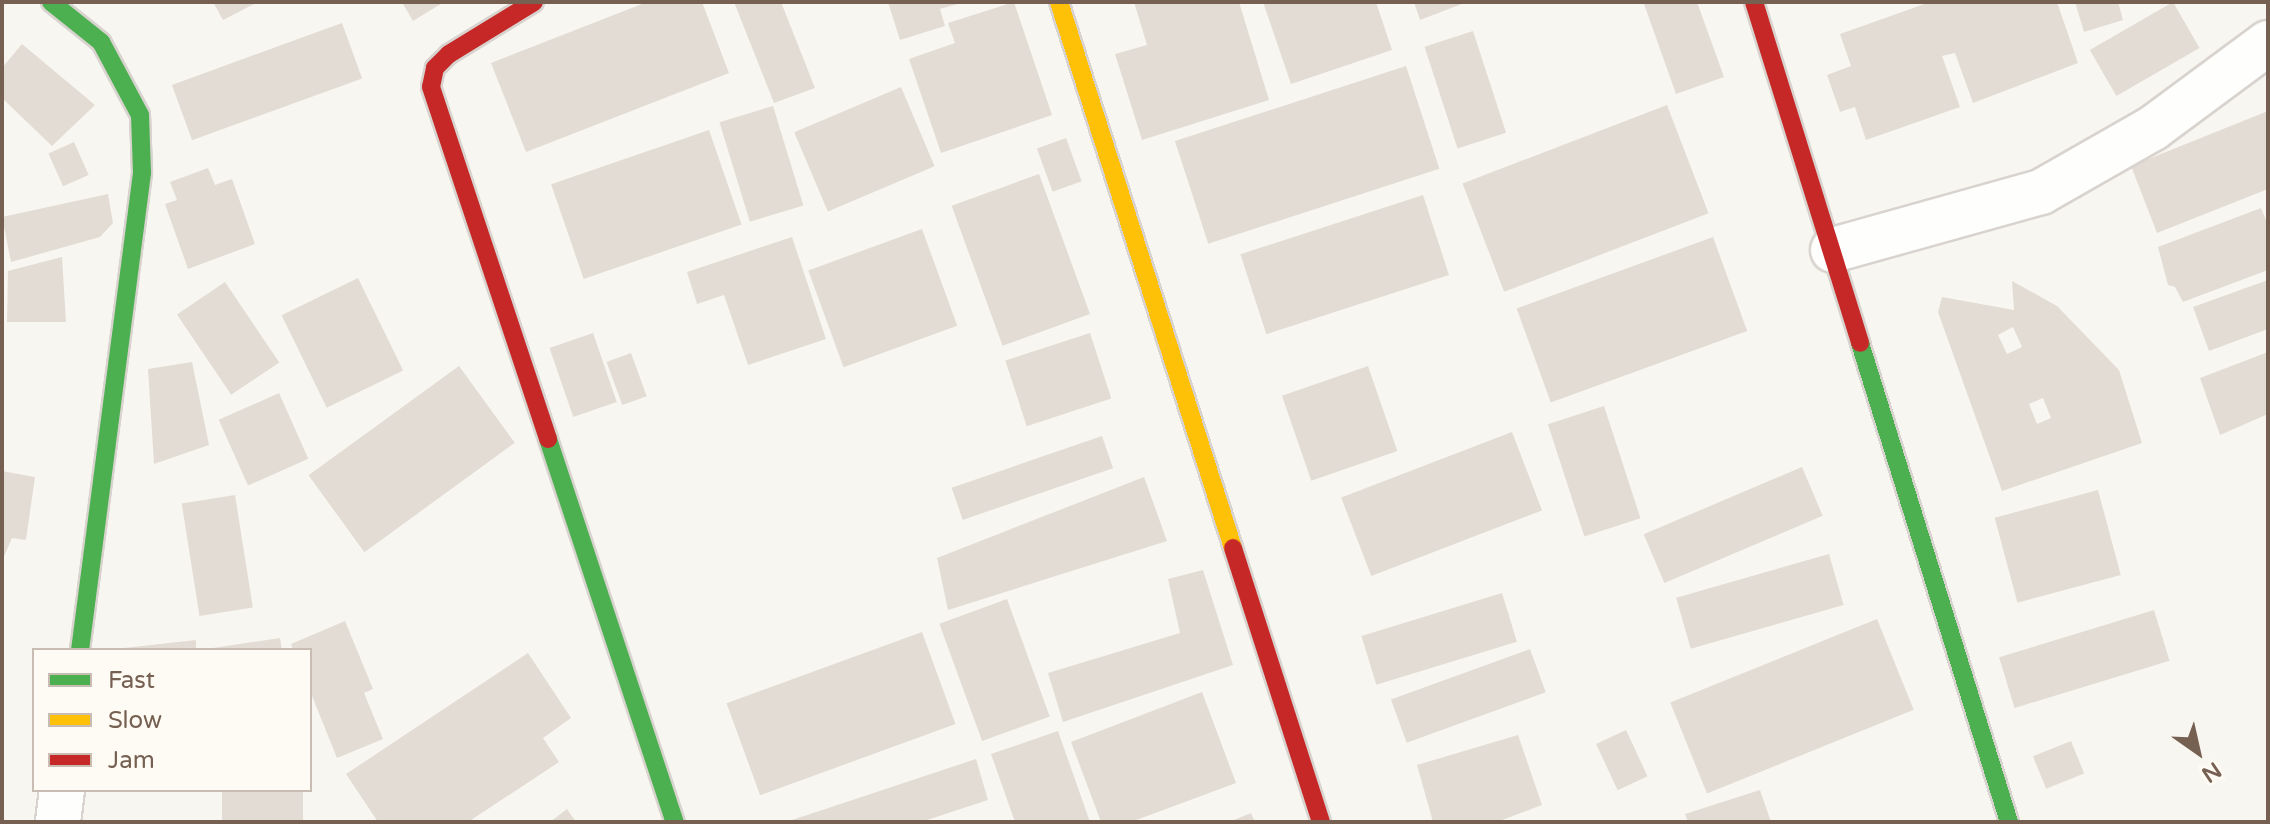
<!DOCTYPE html>
<style>
body{margin:0}
#map{position:relative;width:2270px;height:824px;overflow:hidden;background:#f8f6f0;font-family:"Varela Round",sans-serif}
div>[style]{position:absolute}
[style*='--x']{left:calc(var(--x)*1px);top:calc(var(--y)*1px);width:calc(var(--w)*1px);rotate:calc(var(--a)*1deg)}
.building>*{inset:0;background:#e3dcd5;transform-origin:0 0}
.roads{filter:drop-shadow(2px 0 #d8d3ce) drop-shadow(-2px 0 #d8d3ce) drop-shadow(0 2px #d8d3ce) drop-shadow(0 -2px #d8d3ce)}
.street>*{height:44px;margin:-22px;padding:0 22px;transform-origin:22px;border-radius:22px;background:#fefefd}
.fast>*{height:18px;margin:-9px;padding:0 9px;transform-origin:9px;border-radius:9px;background:#4caf50}
.slow>*{height:18px;margin:-9px;padding:0 9px;transform-origin:9px;border-radius:9px;background:#ffc107}
.jam>*{height:18px;margin:-9px;padding:0 9px;transform-origin:9px;border-radius:9px;background:#c62828}
span{translate:-50% -50%;white-space:nowrap;text-align:center;line-height:1.15;-webkit-text-stroke:6px #fefaf4;paint-order:stroke}
.frame{position:absolute;inset:0;border:4px solid #766051;pointer-events:none}
.legend{position:absolute;left:32px;top:648px;width:280px;height:144px;box-sizing:border-box;background:#fefaf4;border:2px solid #c8bcb3;margin:0;padding:10px 14px;list-style:none;font-size:24px;color:#766051}
.legend li{display:flex;align-items:center;gap:16px;height:40px}
.legend b{width:40px;border:2px solid #c8bcb3}
.north{position:absolute;left:2158px;top:712px;width:80px;height:80px;-webkit-text-stroke:6px #fefaf4;paint-order:stroke;rotate:146deg;font-size:22px;font-weight:700;line-height:32px;text-align:center;color:#766051}
.north::after{content:'';display:block;margin:auto;width:28px;height:36px;background:#766051;clip-path:polygon(50% 0,100% 100%,50% 72%,0 100%)}
</style>
<div id="map">
<div class="building">
<i style="clip-path:polygon(213px 2px,258px 2px,223px 20px)"></i>
<i style="clip-path:polygon(402px 2px,444px 2px,413px 21px)"></i>
<i style="clip-path:polygon(647px 2px,702px 2px,729px 73px,526px 152px,491px 63px)"></i>
<i style="clip-path:polygon(734px 2px,781px 2px,815px 88px,774px 103px)"></i>
<i style="clip-path:polygon(888px 2px,961px 2px,961px 3px,940px 9px,945px 26px,900px 40px)"></i>
<i style="clip-path:polygon(1014px 2px,1052px 115px,941px 153px,909px 59px,955px 43px,948px 23px)"></i>
<i style="clip-path:polygon(1134px 2px,1239px 2px,1269px 100px,1142px 140px,1115px 54px,1147px 45px)"></i>
<i style="clip-path:polygon(1263px 2px,1376px 2px,1392px 50px,1291px 84px)"></i>
<i style="clip-path:polygon(1414px 2px,1467px 2px,1420px 20px)"></i>
<i style="clip-path:polygon(1697px 2px,1724px 77px,1676px 94px,1644px 4px)"></i>
<i style="clip-path:polygon(1930px 2px,2057px 2px,2078px 63px,1973px 103px,1955px 53px,1942px 56px,1960px 107px,1866px 140px,1855px 107px,1840px 112px,1827px 75px,1851px 66px,1840px 34px)"></i>
<i style="clip-path:polygon(2075px 2px,2118px 2px,2123px 20px,2084px 32px)"></i>
<i style="left:2173px;top:2px;width:53px;height:96px;rotate:60deg"></i>
<i style="left:342px;top:23px;width:59px;height:181px;rotate:70deg"></i>
<i style="left:1473px;top:31px;width:107px;height:51px;rotate:72deg"></i>
<i style="clip-path:polygon(22px 44px,95px 105px,52px 146px,2px 98px,2px 68px)"></i>
<i style="left:1406px;top:66px;width:108px;height:243px;rotate:72deg"></i>
<i style="left:901px;top:87px;width:86px;height:116px;rotate:67deg"></i>
<i style="left:1667px;top:105px;width:116px;height:219px;rotate:69deg"></i>
<i style="left:773px;top:106px;width:104px;height:56px;rotate:73deg"></i>
<i style="clip-path:polygon(2268px 111px,2268px 189px,2157px 233px,2131px 166px)"></i>
<i style="left:709px;top:130px;width:100px;height:167px;rotate:71deg"></i>
<i style="left:1066px;top:138px;width:46px;height:31px;rotate:70deg"></i>
<i style="left:74px;top:142px;width:36px;height:28px;rotate:66deg"></i>
<i style="clip-path:polygon(208px 168px,215px 185px,232px 179px,255px 244px,188px 269px,165px 204px,177px 200px,170px 182px)"></i>
<i style="left:1039px;top:174px;width:149px;height:93px;rotate:70deg"></i>
<i style="clip-path:polygon(108px 194px,113px 223px,100px 237px,11px 262px,2px 217px)"></i>
<i style="left:1423px;top:195px;width:84px;height:192px;rotate:72deg"></i>
<i style="clip-path:polygon(2261px 208px,2268px 225px,2268px 270px,2183px 302px,2175px 287px,2168px 285px,2158px 247px)"></i>
<i style="left:922px;top:229px;width:103px;height:121px;rotate:70deg"></i>
<i style="clip-path:polygon(792px 237px,826px 339px,748px 365px,724px 295px,697px 304px,687px 272px)"></i>
<i style="left:1713px;top:237px;width:100px;height:209px;rotate:70deg"></i>
<i style="clip-path:polygon(62px 257px,66px 322px,7px 322px,8px 271px)"></i>
<i style="left:358px;top:278px;width:103px;height:85px;rotate:64deg"></i>
<i style="clip-path:polygon(2268px 280px,2268px 329px,2209px 351px,2193px 307px)"></i>
<i style="clip-path:polygon(evenodd,2012px 281px,2057px 306px,2119px 370px,2142px 443px,2002px 491px,1938px 312px,1942px 297px,2014px 310px,2012px 281px,2013px 327px,2022px 347px,2007px 354px,1998px 335px,2013px 327px,2012px 281px,2043px 398px,2051px 418px,2037px 424px,2029px 404px,2043px 398px)"></i>
<i style="left:225px;top:282px;width:97px;height:58px;rotate:56deg"></i>
<i style="left:593px;top:333px;width:73px;height:46px;rotate:71deg"></i>
<i style="left:1090px;top:333px;width:69px;height:89px;rotate:72deg"></i>
<i style="clip-path:polygon(2268px 352px,2268px 414px,2220px 435px,2200px 378px)"></i>
<i style="left:631px;top:353px;width:46px;height:26px;rotate:70deg"></i>
<i style="clip-path:polygon(192px 362px,209px 445px,154px 464px,148px 369px)"></i>
<i style="left:459px;top:366px;width:95px;height:186px;rotate:54deg"></i>
<i style="left:1368px;top:366px;width:90px;height:91px;rotate:71deg"></i>
<i style="left:279px;top:393px;width:72px;height:66px;rotate:66deg"></i>
<i style="left:1604px;top:406px;width:118px;height:59px;rotate:72deg"></i>
<i style="left:1512px;top:432px;width:84px;height:183px;rotate:69deg"></i>
<i style="left:1102px;top:436px;width:34px;height:159px;rotate:71deg"></i>
<i style="left:1802px;top:467px;width:53px;height:172px;rotate:67deg"></i>
<i style="clip-path:polygon(2px 471px,35px 477px,26px 540px,12px 538px,2px 561px)"></i>
<i style="clip-path:polygon(1144px 477px,1167px 541px,948px 610px,937px 558px)"></i>
<i style="left:2098px;top:490px;width:88px;height:107px;rotate:75deg"></i>
<i style="left:235px;top:495px;width:114px;height:54px;rotate:81deg"></i>
<i style="left:1829px;top:554px;width:53px;height:159px;rotate:74deg"></i>
<i style="clip-path:polygon(1203px 570px,1233px 665px,1063px 722px,1048px 673px,1180px 633px,1168px 579px)"></i>
<i style="left:1502px;top:593px;width:51px;height:147px;rotate:73deg"></i>
<i style="left:1007px;top:599px;width:125px;height:72px;rotate:70deg"></i>
<i style="left:2154px;top:610px;width:53px;height:162px;rotate:73deg"></i>
<i style="left:1877px;top:619px;width:98px;height:223px;rotate:68deg"></i>
<i style="clip-path:polygon(345px 621px,373px 689px,364px 693px,383px 739px,337px 758px,310px 691px,310px 650px,293px 650px,291px 644px)"></i>
<i style="left:922px;top:632px;width:98px;height:208px;rotate:70deg"></i>
<i style="clip-path:polygon(280px 638px,282px 650px,213px 650px,213px 648px)"></i>
<i style="clip-path:polygon(196px 640px,196px 650px,124px 650px,124px 648px)"></i>
<i style="left:1530px;top:649px;width:46px;height:148px;rotate:70deg"></i>
<i style="clip-path:polygon(528px 653px,571px 718px,543px 738px,559px 762px,468px 822px,378px 822px,346px 774px)"></i>
<i style="clip-path:polygon(1202px 692px,1236px 783px,1131px 822px,1101px 822px,1071px 742px)"></i>
<i style="left:1626px;top:730px;width:51px;height:33px;rotate:65deg"></i>
<i style="clip-path:polygon(1058px 731px,1090px 822px,1015px 822px,991px 754px)"></i>
<i style="clip-path:polygon(1518px 735px,1542px 805px,1497px 822px,1433px 822px,1417px 765px)"></i>
<i style="left:2071px;top:741px;width:35px;height:41px;rotate:68deg"></i>
<i style="clip-path:polygon(976px 759px,988px 800px,921px 822px,786px 822px)"></i>
<i style="left:222px;top:790px;width:81px;height:32px"></i>
<i style="clip-path:polygon(1760px 790px,1771px 822px,1688px 822px,1685px 814px)"></i>
<i style="clip-path:polygon(567px 809px,576px 822px,550px 822px)"></i>
<i style="clip-path:polygon(1251px 813px,1255px 822px,1229px 822px)"></i>
</div>
<div class="roads">
<div class="street">
<i style="--x:1833;--y:250;--w:216;--a:-15.6"></i>
<i style="--x:2041;--y:192;--w:129;--a:-29.7"></i>
<i style="--x:2153;--y:128;--w:143;--a:-36.5"></i>
<i style="--x:58;--y:822;--w:32;--a:-83"></i>
</div>
<div class="fast">
<i style="--x:51;--y:2;--w:64;--a:38.7"></i>
<i style="--x:101;--y:42;--w:83;--a:61.9"></i>
<i style="--x:140;--y:115;--w:58;--a:88"></i>
<i style="--x:142;--y:173;--w:481;--a:97.4"></i>
<i style="--x:1860;--y:343;--w:502;--a:72.72"></i>
<i style="--x:548;--y:439;--w:404;--a:71.7"></i>
</div>
<div class="slow">
<i style="--x:1059;--y:2;--w:573;--a:72.32"></i>
</div>
<div class="jam">
<i style="--x:534;--y:2;--w:100;--a:148.5"></i>
<i style="--x:449;--y:54;--w:20;--a:135"></i>
<i style="--x:435;--y:68;--w:19;--a:102"></i>
<i style="--x:431;--y:87;--w:371;--a:71.6"></i>
<i style="--x:1754;--y:2;--w:357;--a:72.7"></i>
<i style="--x:1233;--y:548;--w:288;--a:72.2"></i>
</div>
</div>
<div class="frame"></div>
<ul class="legend">
<li><b style="height:10px;background:#4caf50"></b>Fast</li>
<li><b style="height:10px;background:#ffc107"></b>Slow</li>
<li><b style="height:10px;background:#c62828"></b>Jam</li>
</ul>
<div class="north">N</div>
</div>
